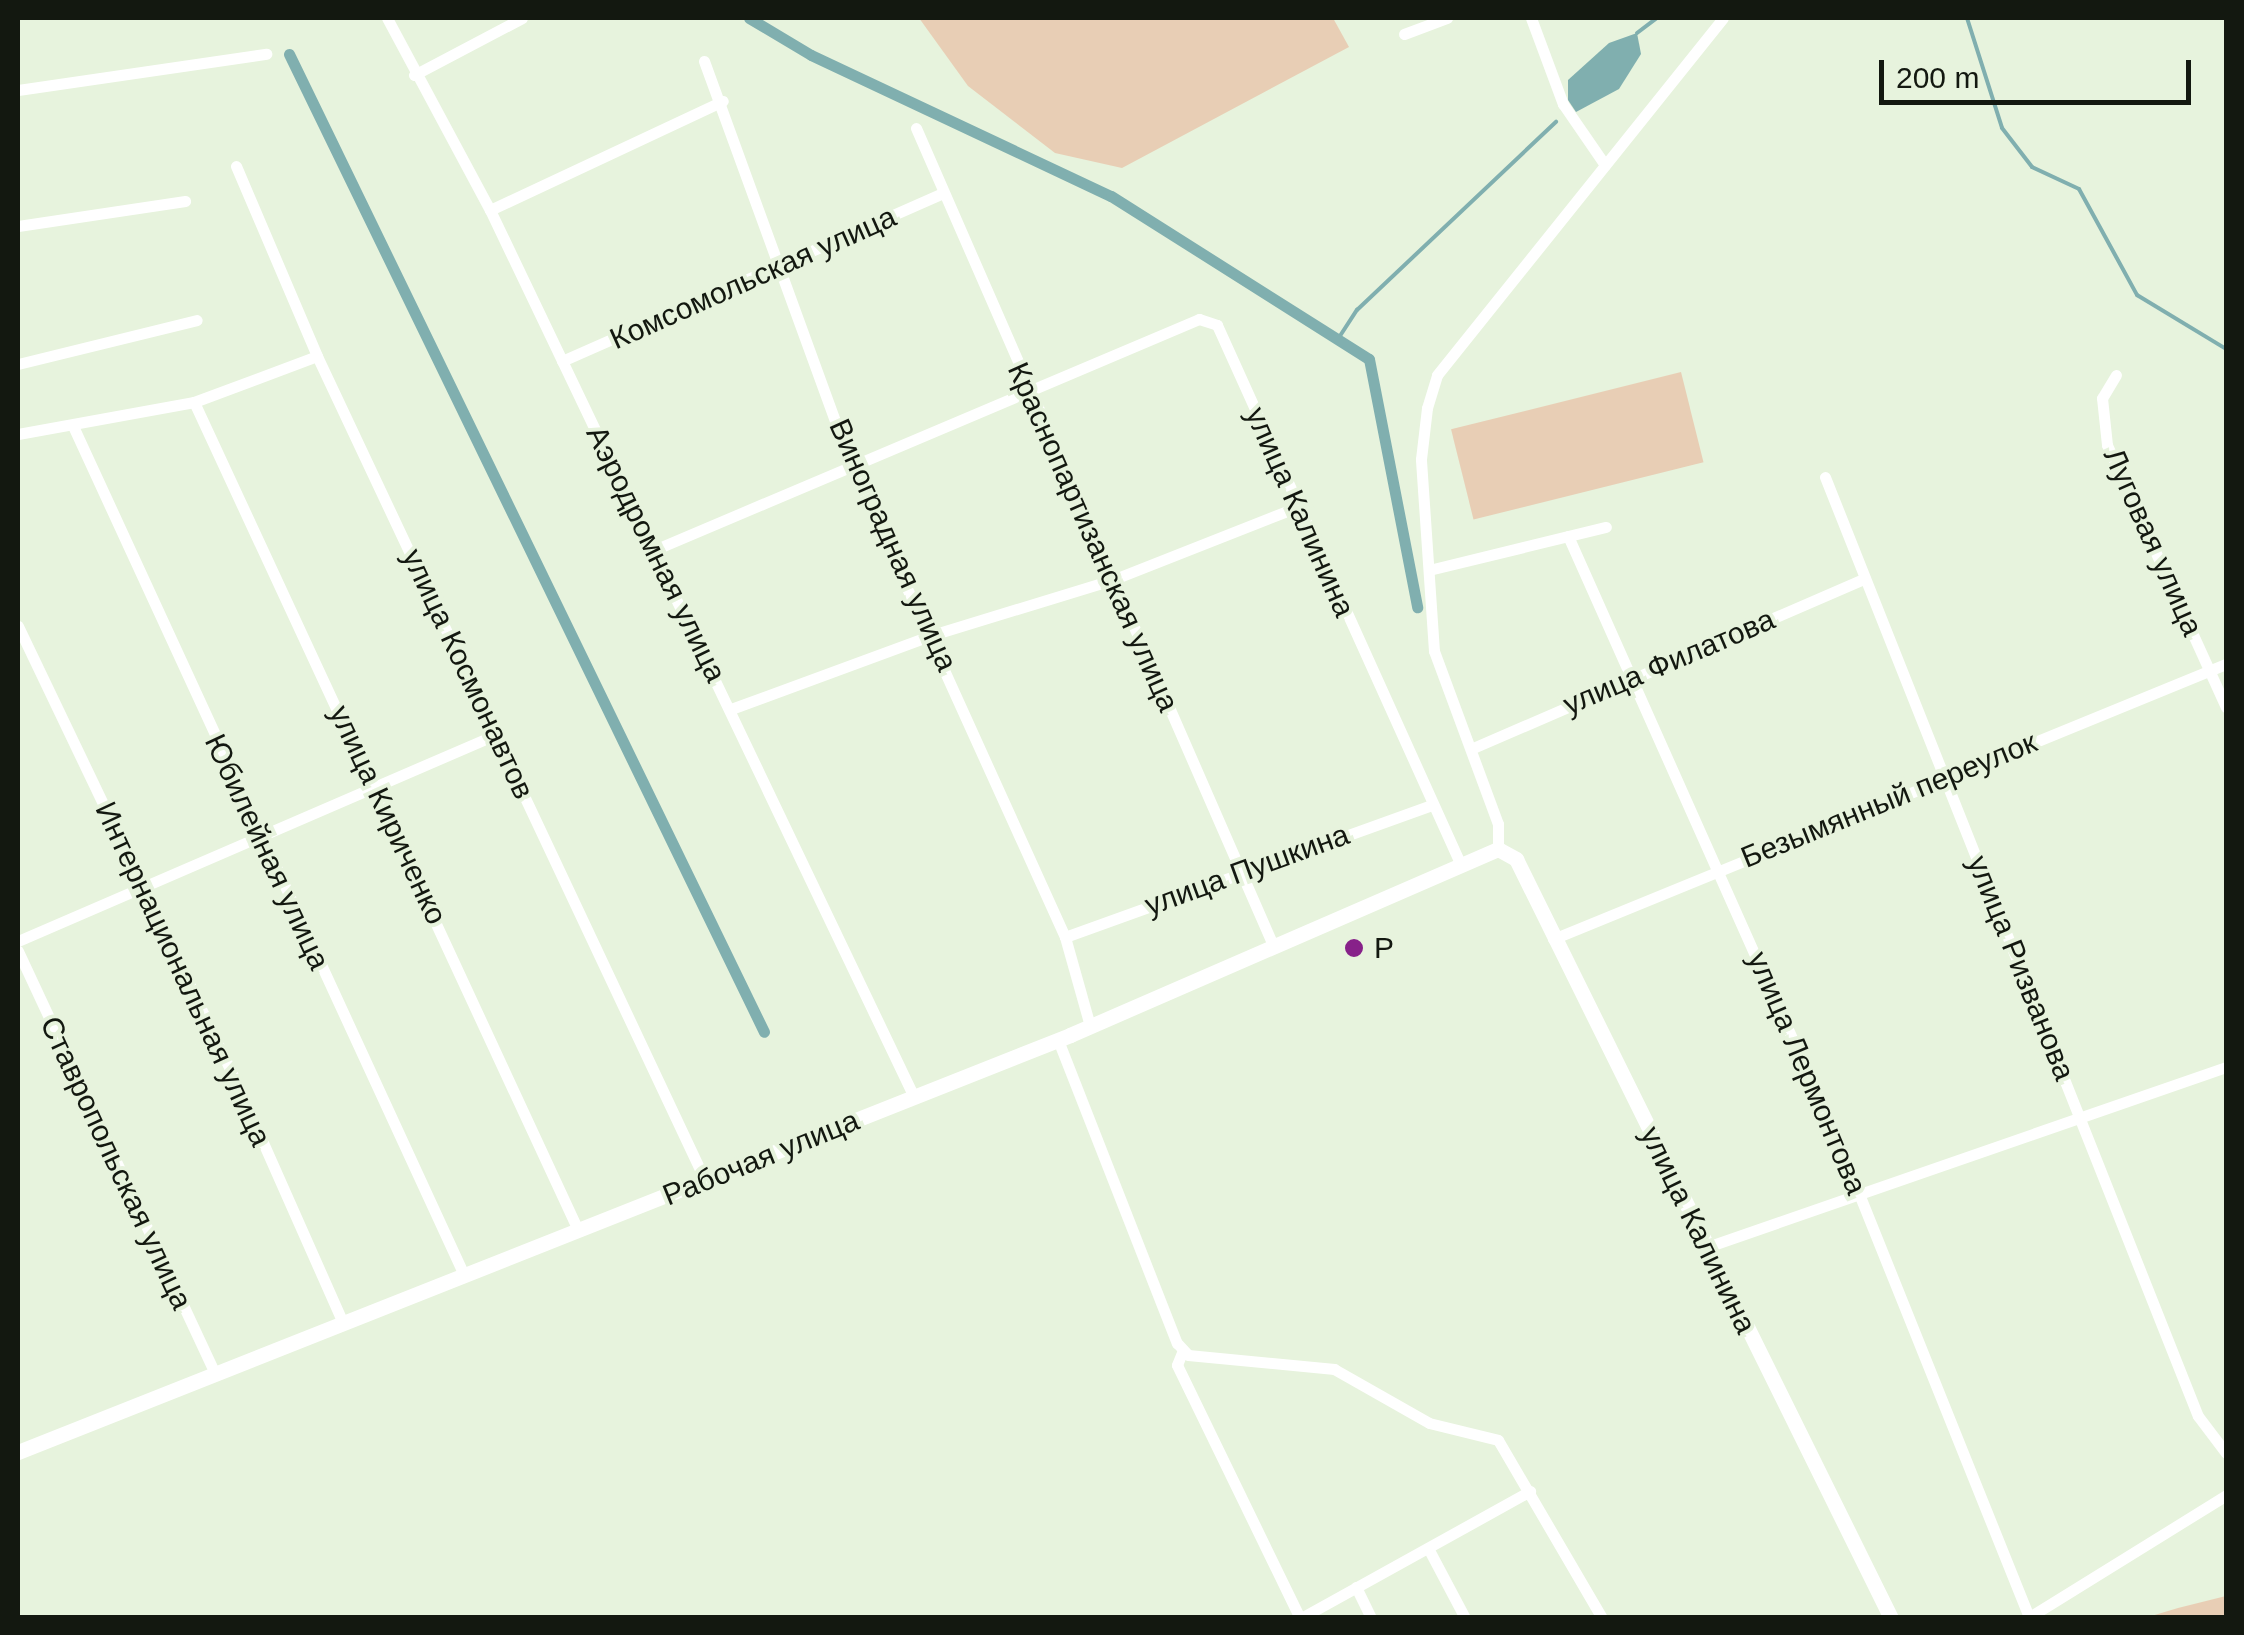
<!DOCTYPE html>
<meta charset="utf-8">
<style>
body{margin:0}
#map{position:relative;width:2244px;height:1635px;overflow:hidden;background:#e7f3dd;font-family:Helvetica,sans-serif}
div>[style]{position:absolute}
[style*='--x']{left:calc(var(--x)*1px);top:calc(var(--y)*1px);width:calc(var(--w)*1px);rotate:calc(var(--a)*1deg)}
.green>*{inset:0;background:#e8ceb5;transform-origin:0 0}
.water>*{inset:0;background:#80afaf}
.stream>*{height:4px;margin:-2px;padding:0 2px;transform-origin:2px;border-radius:2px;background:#80afaf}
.canal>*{height:11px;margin:-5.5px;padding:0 5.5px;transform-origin:5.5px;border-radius:5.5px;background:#80afaf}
.street>*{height:11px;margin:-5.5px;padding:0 5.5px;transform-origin:5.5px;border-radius:5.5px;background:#fff}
.secondary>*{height:15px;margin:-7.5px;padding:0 7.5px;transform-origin:7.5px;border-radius:7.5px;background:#fff}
.dots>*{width:28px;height:28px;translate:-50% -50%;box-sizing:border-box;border:5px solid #e7f3dd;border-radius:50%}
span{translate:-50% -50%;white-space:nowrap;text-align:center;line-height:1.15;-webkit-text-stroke:8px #e7f3dd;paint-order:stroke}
.street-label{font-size:30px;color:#131810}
.poi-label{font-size:30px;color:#131810}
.left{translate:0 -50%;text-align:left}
.frame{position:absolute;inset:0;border:20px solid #131810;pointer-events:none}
.scale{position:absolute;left:1879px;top:60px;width:312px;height:45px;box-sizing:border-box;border:5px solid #131810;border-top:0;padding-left:12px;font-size:30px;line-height:35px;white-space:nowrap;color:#131810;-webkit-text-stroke:8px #e7f3dd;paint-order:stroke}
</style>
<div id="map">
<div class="green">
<i style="clip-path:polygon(919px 18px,1333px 18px,1349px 47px,1122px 168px,1055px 153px,968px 86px)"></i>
<i style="left:1681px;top:372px;width:93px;height:237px;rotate:76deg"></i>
<i style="clip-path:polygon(2226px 1596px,2226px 1617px,2148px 1617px,2178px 1608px)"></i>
</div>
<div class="water">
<i style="clip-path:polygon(1637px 33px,1641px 54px,1619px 89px,1576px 112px,1568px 100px,1568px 80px,1609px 43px)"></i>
</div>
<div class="stream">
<i style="--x:1967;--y:18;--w:115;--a:72.3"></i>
<i style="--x:2002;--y:128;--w:49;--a:52.4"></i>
<i style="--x:2032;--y:167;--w:52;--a:25.1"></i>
<i style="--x:2079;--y:189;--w:121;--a:61.3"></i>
<i style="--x:2137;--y:295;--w:104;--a:31.2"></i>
<i style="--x:1637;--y:33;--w:25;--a:-37"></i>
<i style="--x:1338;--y:339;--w:35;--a:-57"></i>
<i style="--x:1357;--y:310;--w:274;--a:-43.4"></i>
</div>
<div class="canal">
<i style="--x:749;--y:18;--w:72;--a:30.8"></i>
<i style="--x:811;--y:55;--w:331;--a:25.2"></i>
<i style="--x:1111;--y:196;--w:305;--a:32.3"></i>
<i style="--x:1369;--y:359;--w:253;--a:79"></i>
<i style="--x:289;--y:54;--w:1087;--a:64.09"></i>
</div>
<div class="street">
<i style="--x:387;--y:18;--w:218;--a:61.8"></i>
<i style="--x:490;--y:210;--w:983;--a:64.45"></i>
<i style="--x:1531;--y:18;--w:92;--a:69.6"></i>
<i style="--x:1563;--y:104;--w:74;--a:55.5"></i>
<i style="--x:1404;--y:34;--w:46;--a:-20.4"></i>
<i style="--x:704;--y:61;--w:432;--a:70"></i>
<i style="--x:852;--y:467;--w:516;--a:65.62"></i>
<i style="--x:1065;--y:937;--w:92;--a:74.3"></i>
<i style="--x:414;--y:75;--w:122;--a:-27.8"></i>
<i style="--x:18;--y:90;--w:251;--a:-8.3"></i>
<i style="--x:916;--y:128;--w:892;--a:66.4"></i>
<i style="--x:236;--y:166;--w:207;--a:66.9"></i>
<i style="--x:317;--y:356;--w:911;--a:64.79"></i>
<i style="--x:490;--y:210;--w:257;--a:-25.1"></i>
<i style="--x:18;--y:226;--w:169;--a:-8.5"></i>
<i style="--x:562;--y:361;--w:416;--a:-23.8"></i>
<i style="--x:18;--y:364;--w:184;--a:-13.8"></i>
<i style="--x:2116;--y:375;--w:27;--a:121"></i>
<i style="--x:2102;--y:398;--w:47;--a:83.9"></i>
<i style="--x:2107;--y:445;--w:288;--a:65.6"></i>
<i style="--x:194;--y:402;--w:913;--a:65.12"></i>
<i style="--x:73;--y:426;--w:935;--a:65.27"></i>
<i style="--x:18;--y:434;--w:179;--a:-10.3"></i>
<i style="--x:194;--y:402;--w:131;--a:-20.5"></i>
<i style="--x:1825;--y:477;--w:1010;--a:68.34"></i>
<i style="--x:2198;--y:1416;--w:46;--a:52.9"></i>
<i style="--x:1568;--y:536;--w:660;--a:65.96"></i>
<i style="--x:1837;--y:1139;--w:515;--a:68.12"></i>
<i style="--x:654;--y:550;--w:592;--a:-22.97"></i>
<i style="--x:1199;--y:319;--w:19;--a:18"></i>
<i style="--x:1217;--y:325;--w:590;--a:65.69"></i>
<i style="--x:1429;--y:570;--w:182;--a:-13.7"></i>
<i style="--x:18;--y:626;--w:510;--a:64.44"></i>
<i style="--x:238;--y:1086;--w:259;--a:66.1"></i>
<i style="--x:731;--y:709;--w:214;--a:-20.2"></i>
<i style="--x:932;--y:635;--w:188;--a:-17"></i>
<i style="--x:1112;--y:580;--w:199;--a:-21.5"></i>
<i style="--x:1473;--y:748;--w:427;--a:-23.4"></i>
<i style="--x:1498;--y:849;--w:25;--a:-90"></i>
<i style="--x:1498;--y:824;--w:184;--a:-110.3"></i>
<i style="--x:1434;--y:651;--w:192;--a:-93.9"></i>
<i style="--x:1421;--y:459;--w:51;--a:-83.3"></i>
<i style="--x:1427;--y:408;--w:34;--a:-73"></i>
<i style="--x:1437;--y:375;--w:457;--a:-51.3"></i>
<i style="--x:1065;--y:937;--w:389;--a:-19.8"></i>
<i style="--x:1553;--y:939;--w:727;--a:-22.23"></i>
<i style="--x:18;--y:941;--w:522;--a:-23.37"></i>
<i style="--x:18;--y:951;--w:467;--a:65"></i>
<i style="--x:1058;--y:1040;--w:326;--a:68.6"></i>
<i style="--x:1177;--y:1343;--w:16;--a:47"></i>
<i style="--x:1188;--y:1355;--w:147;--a:5.5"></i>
<i style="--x:1334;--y:1369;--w:109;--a:29.6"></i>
<i style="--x:1429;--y:1423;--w:71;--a:13.8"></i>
<i style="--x:1498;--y:1440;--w:206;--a:59.7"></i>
<i style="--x:1707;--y:1247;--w:549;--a:-19.13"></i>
<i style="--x:1183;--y:1350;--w:16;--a:112"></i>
<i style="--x:1177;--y:1365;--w:281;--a:64.1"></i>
<i style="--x:1428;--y:1548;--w:79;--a:62.1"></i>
<i style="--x:1356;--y:1587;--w:34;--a:64"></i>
<i style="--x:1301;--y:1618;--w:262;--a:-29"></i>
<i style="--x:2028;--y:1618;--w:233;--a:-31.8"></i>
</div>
<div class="secondary">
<i style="--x:18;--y:1452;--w:1132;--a:-21.62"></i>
<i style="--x:1070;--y:1035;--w:467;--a:-23.5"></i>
<i style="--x:1498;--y:849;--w:21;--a:29"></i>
<i style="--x:1516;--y:859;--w:847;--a:63.71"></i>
</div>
<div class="dots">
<i style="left:1354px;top:948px;background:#872189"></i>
</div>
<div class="street-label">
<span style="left:753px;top:278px;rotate:-24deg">Комсомольская улица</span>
<span style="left:1300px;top:512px;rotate:66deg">улица Калинина</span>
<span style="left:1093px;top:537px;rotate:66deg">Краснопартизанская улица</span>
<span style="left:2153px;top:542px;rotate:66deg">Луговая улица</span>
<span style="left:893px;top:545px;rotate:66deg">Виноградная улица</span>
<span style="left:656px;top:554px;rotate:64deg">Аэродромная улица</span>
<span style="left:1669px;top:662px;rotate:-23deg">улица Филатова</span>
<span style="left:468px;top:674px;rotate:65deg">улица Космонавтов</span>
<span style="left:1889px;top:800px;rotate:-22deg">Безымянный переулок</span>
<span style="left:388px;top:815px;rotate:65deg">улица Кириченко</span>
<span style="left:267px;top:852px;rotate:65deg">Юбилейная улица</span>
<span style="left:1247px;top:870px;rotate:-20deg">улица Пушкина</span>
<span style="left:2021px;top:968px;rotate:68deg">улица Ризванова</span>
<span style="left:183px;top:974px;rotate:65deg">Интернациональная улица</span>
<span style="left:1807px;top:1073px;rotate:67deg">улица Лермонтова</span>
<span style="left:761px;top:1158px;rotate:-22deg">Рабочая улица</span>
<span style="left:116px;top:1163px;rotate:65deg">Ставропольская улица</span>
<span style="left:1698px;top:1230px;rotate:64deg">улица Калинина</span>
</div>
<div class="poi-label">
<span class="left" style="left:1374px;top:948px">Р</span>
</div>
<div class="frame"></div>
<div class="scale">200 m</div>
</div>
